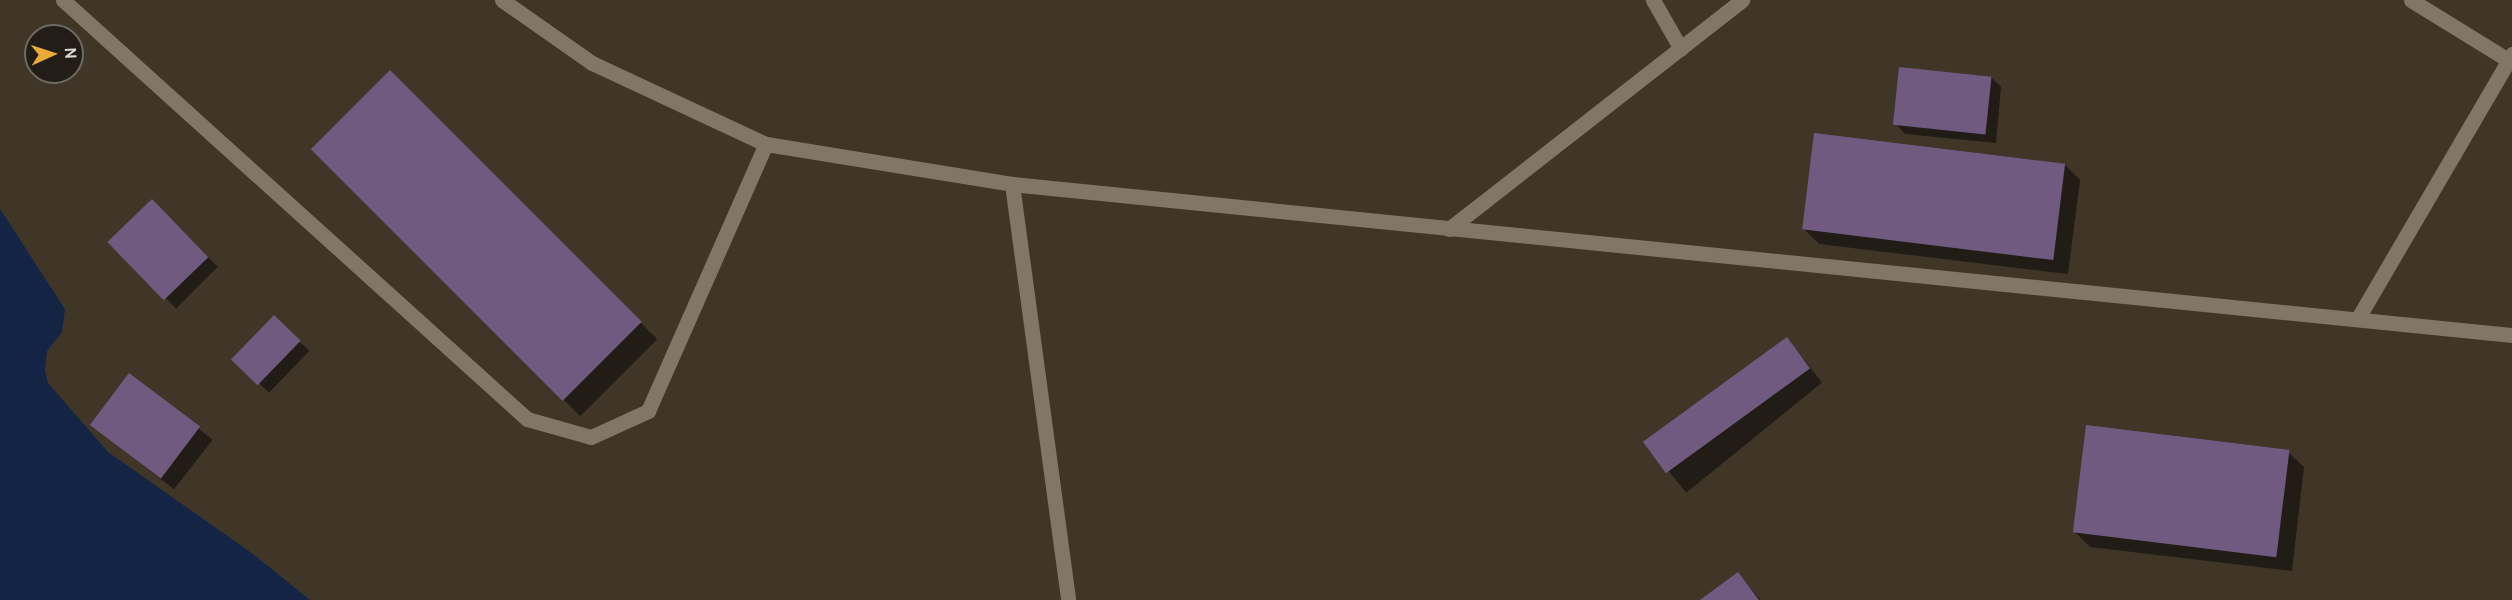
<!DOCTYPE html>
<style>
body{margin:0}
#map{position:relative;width:2512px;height:600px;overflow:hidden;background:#3f3628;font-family:Cabin,sans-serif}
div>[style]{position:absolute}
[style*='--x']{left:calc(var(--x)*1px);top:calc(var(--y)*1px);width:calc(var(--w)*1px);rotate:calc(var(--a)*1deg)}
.water>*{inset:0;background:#142445}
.shadow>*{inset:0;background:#0007;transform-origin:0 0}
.building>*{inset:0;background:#715a80;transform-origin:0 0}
.minor>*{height:15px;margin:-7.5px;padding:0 7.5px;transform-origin:7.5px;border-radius:7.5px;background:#827767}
span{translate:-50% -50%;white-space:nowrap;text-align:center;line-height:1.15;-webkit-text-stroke:4.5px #221e17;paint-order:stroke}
.north{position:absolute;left:24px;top:24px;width:60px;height:60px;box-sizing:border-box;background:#221e17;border:2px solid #6e6961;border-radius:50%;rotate:87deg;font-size:16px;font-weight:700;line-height:24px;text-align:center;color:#dfd9d1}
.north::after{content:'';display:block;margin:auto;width:21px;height:27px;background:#e9ab38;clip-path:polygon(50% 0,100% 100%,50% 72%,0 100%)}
</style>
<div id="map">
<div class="water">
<i style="clip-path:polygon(0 209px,65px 309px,62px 332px,47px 351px,45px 371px,48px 383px,108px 452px,253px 554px,310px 600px,0 600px)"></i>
</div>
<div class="shadow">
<i style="left:390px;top:72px;width:378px;height:109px;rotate:45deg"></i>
<i style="clip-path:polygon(1991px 77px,2001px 87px,1996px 143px,1905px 134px,1896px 124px)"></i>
<i style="clip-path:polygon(2064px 164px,2080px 180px,2068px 274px,1819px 244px,1804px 229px)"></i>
<i style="left:152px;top:201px;width:93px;height:59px;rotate:45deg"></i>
<i style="left:274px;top:317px;width:49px;height:58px;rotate:44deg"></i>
<i style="left:1787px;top:339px;width:56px;height:175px;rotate:51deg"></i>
<i style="left:130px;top:375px;width:105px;height:63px;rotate:38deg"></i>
<i style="clip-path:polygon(2288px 452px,2304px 467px,2292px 571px,2090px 547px,2074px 531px)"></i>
<i style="clip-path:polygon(1738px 574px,1761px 600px,1703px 600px)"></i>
</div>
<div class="building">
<i style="left:1899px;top:67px;width:93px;height:58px;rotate:6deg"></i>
<i style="left:390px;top:70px;width:356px;height:112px;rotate:45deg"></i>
<i style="left:1814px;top:133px;width:253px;height:97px;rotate:7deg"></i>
<i style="left:152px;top:199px;width:81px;height:62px;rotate:46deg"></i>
<i style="left:274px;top:315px;width:37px;height:62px;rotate:44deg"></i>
<i style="left:1787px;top:337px;width:39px;height:178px;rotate:54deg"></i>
<i style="left:129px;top:373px;width:89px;height:65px;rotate:37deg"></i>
<i style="left:2086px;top:425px;width:205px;height:108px;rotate:7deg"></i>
<i style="clip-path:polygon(1738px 572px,1759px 600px,1700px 600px)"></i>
</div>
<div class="minor">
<i style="--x:63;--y:0;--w:625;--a:42.08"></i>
<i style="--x:527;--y:419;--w:66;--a:15.7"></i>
<i style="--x:591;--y:437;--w:63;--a:-24.5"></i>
<i style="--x:648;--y:411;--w:292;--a:-66.2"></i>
<i style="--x:502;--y:0;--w:110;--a:35"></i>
<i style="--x:592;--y:63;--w:192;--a:25"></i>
<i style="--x:766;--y:144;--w:249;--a:9.2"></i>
<i style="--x:1012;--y:184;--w:1508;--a:5.75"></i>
<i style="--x:1653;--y:0;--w:56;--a:60.3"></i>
<i style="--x:2411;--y:0;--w:114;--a:31.7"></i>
<i style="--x:1012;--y:184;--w:420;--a:82.3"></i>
<i style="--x:1449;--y:229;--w:372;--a:-38"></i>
<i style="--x:2358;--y:318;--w:306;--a:-59.7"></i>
</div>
<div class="north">N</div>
</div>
